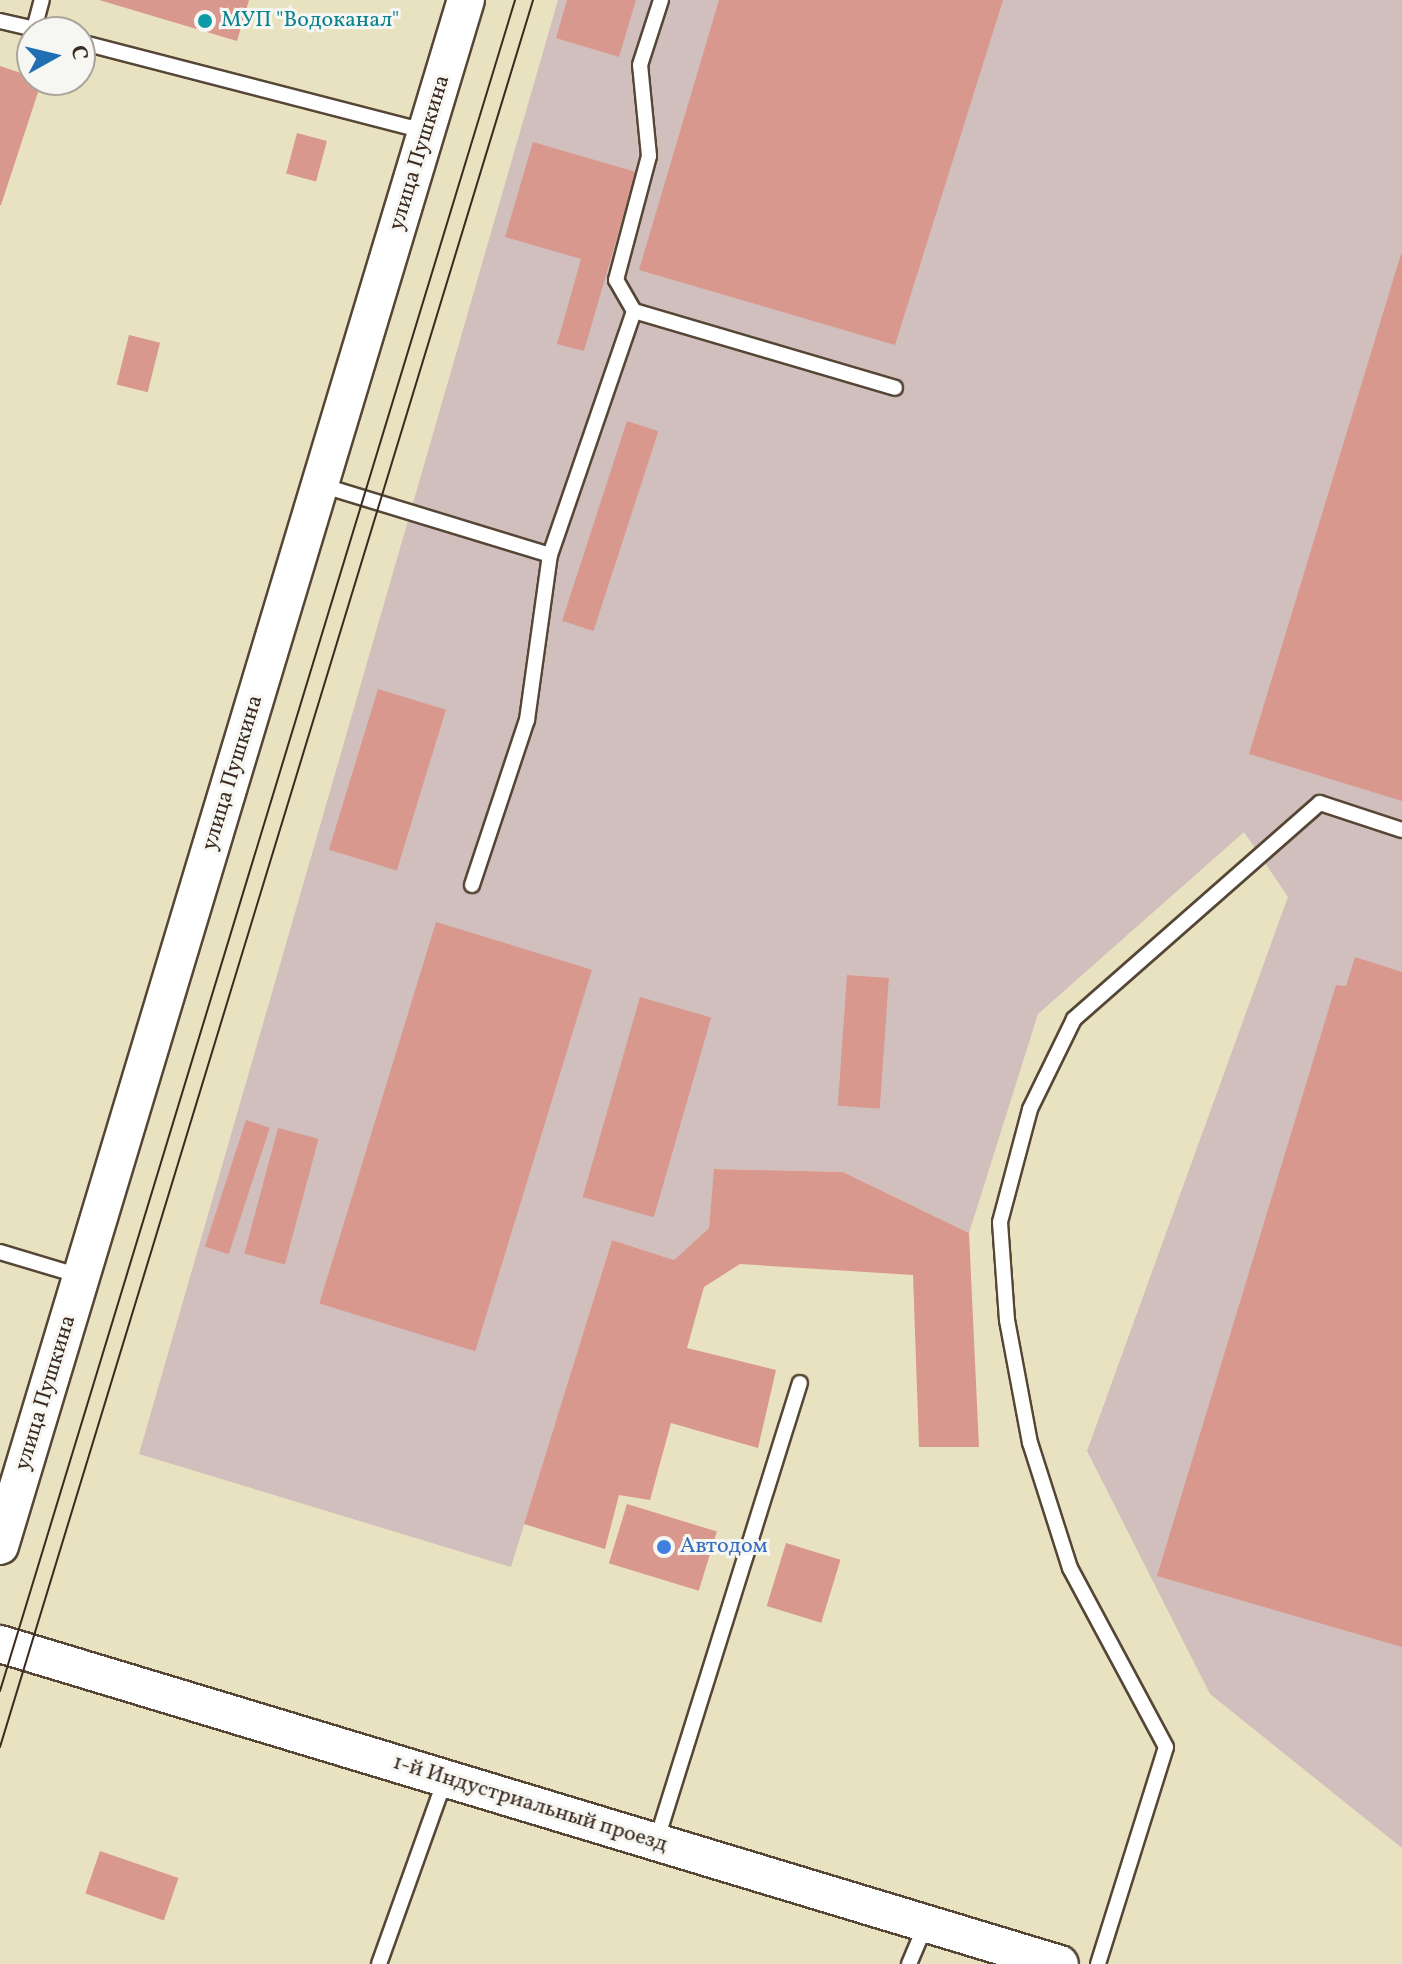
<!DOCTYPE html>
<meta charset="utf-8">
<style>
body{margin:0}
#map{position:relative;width:1402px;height:1964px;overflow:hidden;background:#e9e2c0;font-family:Vollkorn,serif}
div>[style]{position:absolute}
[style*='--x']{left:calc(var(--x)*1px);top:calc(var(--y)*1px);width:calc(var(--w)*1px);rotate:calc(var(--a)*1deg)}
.industrial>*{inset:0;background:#d1bfbd}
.building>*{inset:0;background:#d9988d;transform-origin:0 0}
.roads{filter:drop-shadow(2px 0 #554636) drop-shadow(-2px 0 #554636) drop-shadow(0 2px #554636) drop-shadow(0 -2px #554636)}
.service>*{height:14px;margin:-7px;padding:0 7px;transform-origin:7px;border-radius:7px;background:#fff}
.tertiary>*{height:36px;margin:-18px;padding:0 18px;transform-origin:18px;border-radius:18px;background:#fff}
.tram>*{height:2px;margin:-1px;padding:0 1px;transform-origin:1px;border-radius:1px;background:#3b2a1e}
.dots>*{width:22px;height:22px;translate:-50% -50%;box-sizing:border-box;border:4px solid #f6f6f2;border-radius:50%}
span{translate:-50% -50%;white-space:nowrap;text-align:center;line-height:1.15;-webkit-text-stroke:6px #f6f6f2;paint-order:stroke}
.culture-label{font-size:22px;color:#0d838f}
.left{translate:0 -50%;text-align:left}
.street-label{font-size:22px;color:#3b2a1e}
.shop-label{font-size:22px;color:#366cbe}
.north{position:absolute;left:16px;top:16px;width:80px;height:80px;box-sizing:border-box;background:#f6f6f2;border:2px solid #aba49d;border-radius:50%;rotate:82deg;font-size:22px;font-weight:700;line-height:32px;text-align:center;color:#3b2a1e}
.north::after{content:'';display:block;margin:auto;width:28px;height:36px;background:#1f6fb2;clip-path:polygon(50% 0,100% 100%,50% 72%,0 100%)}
</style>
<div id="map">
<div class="industrial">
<i style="clip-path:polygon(558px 0,1402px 0,1402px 1848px,1210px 1694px,1087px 1451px,1288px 897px,1244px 832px,1038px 1014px,969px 1233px,843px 1172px,715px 1169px,709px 1228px,674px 1260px,612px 1240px,511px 1567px,139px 1454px)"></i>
</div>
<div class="building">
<i style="clip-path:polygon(99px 0,249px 0,237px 41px)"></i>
<i style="clip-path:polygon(567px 0,636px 0,619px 57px,556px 38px)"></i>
<i style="clip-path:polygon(719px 0,1003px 0,895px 345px,639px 270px)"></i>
<i style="clip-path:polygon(0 66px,42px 80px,1px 205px,0 205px)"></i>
<i style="left:297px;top:133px;width:31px;height:42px;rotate:15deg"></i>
<i style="clip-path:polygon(533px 142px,636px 172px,584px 351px,557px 344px,581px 259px,505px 237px)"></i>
<i style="clip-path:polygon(1401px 254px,1402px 254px,1402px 801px,1249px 754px)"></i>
<i style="left:129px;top:335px;width:32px;height:51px;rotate:14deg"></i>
<i style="left:627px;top:421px;width:33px;height:210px;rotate:18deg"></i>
<i style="left:378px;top:689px;width:71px;height:168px;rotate:17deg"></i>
<i style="left:436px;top:922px;width:163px;height:399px;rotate:17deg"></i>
<i style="clip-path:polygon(1355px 957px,1402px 972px,1402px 1647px,1157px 1576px,1336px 985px,1346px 986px)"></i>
<i style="left:847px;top:975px;width:42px;height:131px;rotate:4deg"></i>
<i style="left:640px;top:997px;width:74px;height:208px;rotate:16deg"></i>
<i style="left:246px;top:1120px;width:25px;height:133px;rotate:18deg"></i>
<i style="left:278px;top:1128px;width:42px;height:130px;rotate:15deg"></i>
<i style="clip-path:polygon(714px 1169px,843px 1172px,969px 1233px,979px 1447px,919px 1447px,913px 1275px,740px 1264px,704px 1287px,687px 1348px,776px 1370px,758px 1448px,671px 1423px,650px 1500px,619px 1495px,605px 1549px,524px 1524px,612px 1240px,674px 1260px,709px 1228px)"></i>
<i style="left:627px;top:1504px;width:94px;height:62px;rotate:17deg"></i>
<i style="left:786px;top:1543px;width:57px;height:66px;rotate:17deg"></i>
<i style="left:100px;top:1851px;width:83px;height:45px;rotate:19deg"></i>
</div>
<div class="roads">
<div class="service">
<i style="--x:0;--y:21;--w:35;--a:13"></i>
<i style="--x:34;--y:29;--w:30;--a:-75"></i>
<i style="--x:80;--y:42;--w:355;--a:14.5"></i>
<i style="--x:634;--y:311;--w:36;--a:-120"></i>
<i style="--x:616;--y:280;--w:128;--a:-75.1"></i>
<i style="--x:649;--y:156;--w:91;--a:-95.6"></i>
<i style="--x:640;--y:65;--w:68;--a:-72.1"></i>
<i style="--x:321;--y:485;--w:239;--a:17"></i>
<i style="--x:472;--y:885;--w:174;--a:-71.6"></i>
<i style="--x:527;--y:720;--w:167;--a:-82.1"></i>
<i style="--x:550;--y:555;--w:258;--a:-71"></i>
<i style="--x:634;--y:311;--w:272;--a:16.4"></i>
<i style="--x:0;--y:1252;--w:84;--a:16.7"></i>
<i style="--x:656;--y:1842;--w:481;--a:-72.6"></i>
<i style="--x:379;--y:1964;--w:195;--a:-70.3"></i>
<i style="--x:909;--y:1964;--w:43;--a:-67"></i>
<i style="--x:1098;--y:1964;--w:227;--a:-72.6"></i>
<i style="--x:1166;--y:1747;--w:203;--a:-118.2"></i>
<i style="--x:1070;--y:1568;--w:131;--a:-107.7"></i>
<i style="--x:1030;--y:1443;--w:125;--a:-100.6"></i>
<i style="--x:1007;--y:1320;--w:98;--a:-94.1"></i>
<i style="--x:1000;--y:1222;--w:117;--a:-75.1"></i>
<i style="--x:1030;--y:1109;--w:100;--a:-63.9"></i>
<i style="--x:1074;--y:1019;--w:327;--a:-41.3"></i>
<i style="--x:1320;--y:803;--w:86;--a:18.2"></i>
</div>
<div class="tertiary">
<i style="--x:0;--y:1546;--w:1615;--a:-73.23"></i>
<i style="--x:0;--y:1644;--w:1107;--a:16.8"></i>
</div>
</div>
<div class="tram">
<i style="--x:0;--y:1691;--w:1768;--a:-73.06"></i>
<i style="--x:0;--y:1747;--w:1826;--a:-73.03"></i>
</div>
<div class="dots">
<i style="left:205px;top:21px;background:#0f9aa8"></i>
<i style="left:664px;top:1547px;background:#3f7fe0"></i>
</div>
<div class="culture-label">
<span class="left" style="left:221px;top:21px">МУП "Водоканал"</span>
</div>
<div class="street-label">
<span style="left:420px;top:153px;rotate:-73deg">улица Пушкина</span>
<span style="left:233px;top:773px;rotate:-73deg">улица Пушкина</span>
<span style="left:46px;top:1393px;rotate:-73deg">улица Пушкина</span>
<span style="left:530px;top:1804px;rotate:17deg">1-й Индустриальный проезд</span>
</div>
<div class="shop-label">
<span class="left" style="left:680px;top:1547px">Автодом</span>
</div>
<div class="north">С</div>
</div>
